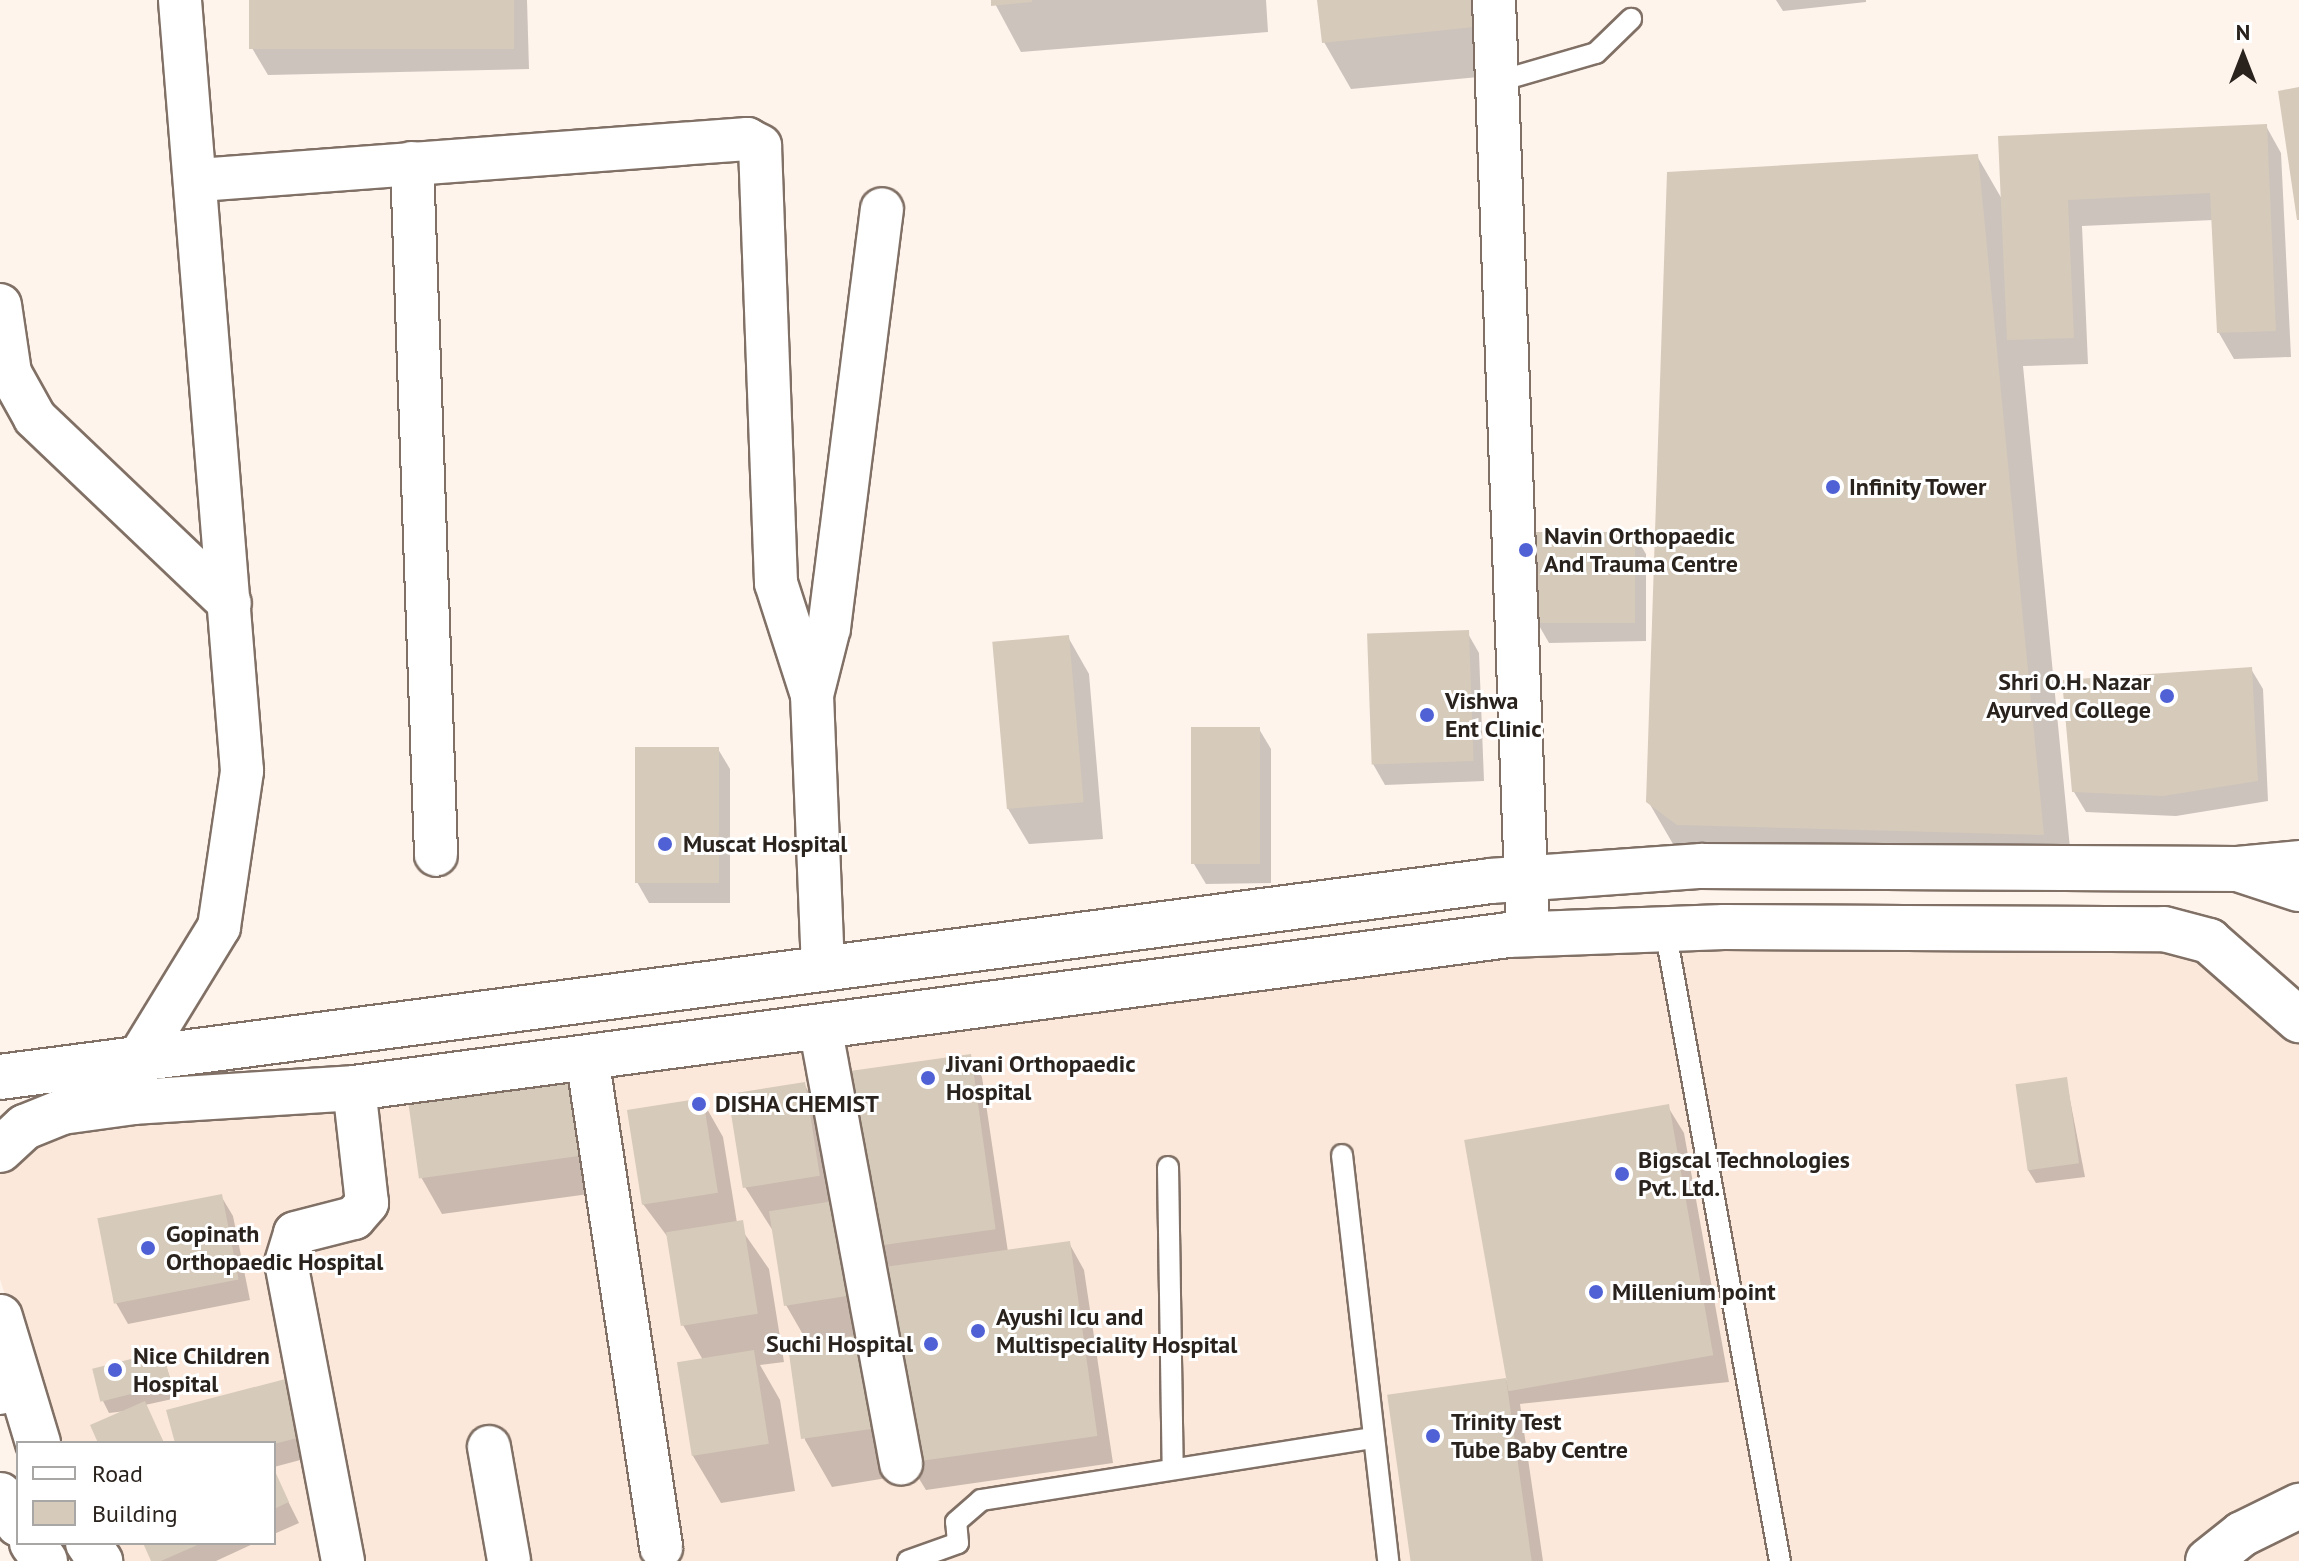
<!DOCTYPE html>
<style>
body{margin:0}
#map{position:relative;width:2299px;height:1561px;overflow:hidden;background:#fff4ec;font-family:"PT Sans",sans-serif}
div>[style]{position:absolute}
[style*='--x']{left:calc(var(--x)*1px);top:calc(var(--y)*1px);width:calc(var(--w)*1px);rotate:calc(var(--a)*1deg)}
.built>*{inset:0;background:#fce8da}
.shadow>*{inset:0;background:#0003}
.building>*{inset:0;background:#d6caba;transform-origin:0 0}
.roads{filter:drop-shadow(2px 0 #807065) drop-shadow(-2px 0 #807065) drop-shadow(0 2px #807065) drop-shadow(0 -2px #807065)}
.service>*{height:20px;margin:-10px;padding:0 10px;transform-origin:10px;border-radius:10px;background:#fff}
.minor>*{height:42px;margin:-21px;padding:0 21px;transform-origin:21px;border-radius:21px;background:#fff}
.tertiary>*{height:44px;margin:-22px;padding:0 22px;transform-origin:22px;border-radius:22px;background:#fff}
.primary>*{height:44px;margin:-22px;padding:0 22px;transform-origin:22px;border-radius:22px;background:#fff}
.trunk>*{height:44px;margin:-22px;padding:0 22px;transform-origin:22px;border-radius:22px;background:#fff}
.dots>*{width:22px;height:22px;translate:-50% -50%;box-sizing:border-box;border:4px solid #fff;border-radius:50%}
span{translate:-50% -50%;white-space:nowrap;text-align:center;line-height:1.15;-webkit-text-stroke:6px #fff;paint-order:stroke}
.poi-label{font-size:24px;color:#29221d;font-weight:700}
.left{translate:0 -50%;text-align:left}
.right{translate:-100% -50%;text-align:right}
.legend{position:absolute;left:16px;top:1441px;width:260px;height:104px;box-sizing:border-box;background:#fff;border:2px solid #a9a7a5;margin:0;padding:10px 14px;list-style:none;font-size:24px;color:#29221d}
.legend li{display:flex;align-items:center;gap:16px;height:40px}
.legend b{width:40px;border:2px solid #a9a7a5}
.north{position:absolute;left:2203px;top:16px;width:80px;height:80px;-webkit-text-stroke:6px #fff;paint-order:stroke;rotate:0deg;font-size:22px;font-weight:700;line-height:32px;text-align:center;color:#29221d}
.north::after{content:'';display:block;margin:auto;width:28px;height:36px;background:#29221d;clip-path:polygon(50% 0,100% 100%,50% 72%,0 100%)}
</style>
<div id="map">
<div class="built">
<i style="clip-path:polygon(1523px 940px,2199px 948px,2299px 1041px,2299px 1561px,118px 1561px,105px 1543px,274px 1543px,274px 1443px,51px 1443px,0 1279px,0 1170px,22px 1135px)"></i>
</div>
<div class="shadow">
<i style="clip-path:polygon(251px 0,527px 0,529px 69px,268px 75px,252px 48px)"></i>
<i style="clip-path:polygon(993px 0,1266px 0,1268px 32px,1021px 52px)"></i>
<i style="clip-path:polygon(1319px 0,1492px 0,1500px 75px,1351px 89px,1324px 42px)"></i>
<i style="clip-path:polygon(1776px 0,1866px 0,1866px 2px,1783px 11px)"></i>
<i style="clip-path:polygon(2266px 126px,2281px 153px,2291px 357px,2234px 359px,2219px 333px,2213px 220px,2082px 226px,2088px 364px,2023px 366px,2074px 889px,1680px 856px,1648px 801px,1977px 156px,2003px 201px)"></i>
<i style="clip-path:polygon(1634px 534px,1646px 554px,1646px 641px,1549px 643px,1537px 622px)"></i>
<i style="clip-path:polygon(1467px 632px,1479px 653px,1484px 781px,1385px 785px,1373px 764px)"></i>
<i style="clip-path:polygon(1068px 637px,1089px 674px,1103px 839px,1029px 844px,1007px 807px)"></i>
<i style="clip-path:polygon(2251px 669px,2263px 689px,2268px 801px,2176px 816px,2086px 812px,2074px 792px)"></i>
<i style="clip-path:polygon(1259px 729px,1271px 749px,1271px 883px,1206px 884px,1194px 864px)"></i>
<i style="clip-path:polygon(718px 749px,730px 769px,730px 903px,649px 903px,637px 882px)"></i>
<i style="clip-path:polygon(970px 1056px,982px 1077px,1008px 1252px,1069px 1243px,1084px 1270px,1113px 1463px,926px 1490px,910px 1464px,889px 1269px,876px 1246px)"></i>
<i style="clip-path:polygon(579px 1076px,611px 1191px,442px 1214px,421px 1177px)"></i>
<i style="clip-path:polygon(2066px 1079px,2085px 1177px,2036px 1183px,2028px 1170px)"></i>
<i style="clip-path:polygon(804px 1084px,832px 1131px,905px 1475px,832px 1487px,805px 1440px,790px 1347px,809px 1345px,786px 1305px,775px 1234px,745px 1187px)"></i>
<i style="clip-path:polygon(702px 1100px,723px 1137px,737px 1223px,769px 1269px,784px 1362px,760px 1365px,780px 1400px,795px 1491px,721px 1503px,693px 1456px,703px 1360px,683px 1325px,670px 1240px,643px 1204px)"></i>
<i style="clip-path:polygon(1668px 1107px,1684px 1133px,1729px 1382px,1520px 1404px,1543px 1561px,1413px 1561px,1390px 1397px,1509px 1380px,1468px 1145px)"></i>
<i style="clip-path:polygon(221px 1196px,233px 1216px,250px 1300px,128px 1324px,116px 1303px)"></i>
<i style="clip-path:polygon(162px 1354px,177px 1398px,145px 1405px,164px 1443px,100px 1443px,126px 1411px,109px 1413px,102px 1399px)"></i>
<i style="clip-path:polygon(292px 1379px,319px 1455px,274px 1467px,274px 1443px)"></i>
<i style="clip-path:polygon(274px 1473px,299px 1523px,274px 1534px)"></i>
<i style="clip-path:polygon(145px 1543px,255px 1543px,216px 1561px,153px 1561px)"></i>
</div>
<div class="building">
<i style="left:249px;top:0;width:265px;height:49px"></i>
<i style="clip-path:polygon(991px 0,1032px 0,1032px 2px,991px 6px)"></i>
<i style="clip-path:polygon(1317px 0,1471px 0,1474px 27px,1322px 43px)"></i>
<i style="clip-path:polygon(2299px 87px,2299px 220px,2297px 220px,2278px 91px)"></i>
<i style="clip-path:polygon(2267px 124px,2276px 331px,2217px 333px,2210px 193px,2068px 200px,2074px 338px,2007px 340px,1998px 136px)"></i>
<i style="clip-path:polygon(1978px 154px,2044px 835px,1677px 825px,1646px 802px,1667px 172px)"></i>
<i style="left:1534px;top:532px;width:101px;height:91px"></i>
<i style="left:1469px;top:630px;width:131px;height:102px;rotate:88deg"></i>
<i style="left:1069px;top:635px;width:168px;height:77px;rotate:85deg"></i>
<i style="clip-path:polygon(2252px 667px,2258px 781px,2163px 796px,2072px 792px,2062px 680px)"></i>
<i style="left:1260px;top:727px;width:137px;height:69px;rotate:90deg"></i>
<i style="left:635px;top:747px;width:84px;height:136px"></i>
<i style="left:971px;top:1054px;width:177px;height:124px;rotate:82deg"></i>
<i style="left:580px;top:1074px;width:81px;height:174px;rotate:82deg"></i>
<i style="left:2067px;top:1077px;width:87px;height:52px;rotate:82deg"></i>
<i style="left:805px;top:1082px;width:95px;height:78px;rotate:81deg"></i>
<i style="left:703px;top:1098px;width:96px;height:77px;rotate:81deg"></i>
<i style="left:1669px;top:1104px;width:255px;height:208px;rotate:80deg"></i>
<i style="left:222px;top:1194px;width:87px;height:127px;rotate:79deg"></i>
<i style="left:846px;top:1199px;width:96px;height:78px;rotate:81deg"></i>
<i style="left:743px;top:1220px;width:95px;height:78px;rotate:81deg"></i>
<i style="left:1070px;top:1241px;width:197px;height:193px;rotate:82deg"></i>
<i style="left:865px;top:1334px;width:95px;height:78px;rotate:82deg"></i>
<i style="left:754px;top:1350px;width:95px;height:78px;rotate:81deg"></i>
<i style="left:163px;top:1351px;width:34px;height:73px;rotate:76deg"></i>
<i style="clip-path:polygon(293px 1377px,309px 1435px,274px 1444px,175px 1443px,166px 1410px)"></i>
<i style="left:1506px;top:1378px;width:185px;height:120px;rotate:82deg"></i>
<i style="clip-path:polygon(145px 1401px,164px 1443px,98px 1443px,90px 1425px)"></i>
<i style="clip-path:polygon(274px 1469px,289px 1502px,274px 1509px)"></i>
<i style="clip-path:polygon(143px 1543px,202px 1543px,161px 1561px,151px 1561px)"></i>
</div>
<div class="roads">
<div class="service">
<i style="--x:1496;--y:82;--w:104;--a:-16.2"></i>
<i style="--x:1596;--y:53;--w:49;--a:-44.2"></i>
<i style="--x:1665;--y:929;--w:642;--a:79.69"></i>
<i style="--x:1342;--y:1155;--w:409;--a:83.5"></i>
<i style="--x:1168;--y:1167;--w:302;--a:89.1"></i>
<i style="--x:908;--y:1561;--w:53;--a:-19.8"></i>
<i style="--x:958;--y:1543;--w:21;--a:-95"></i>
<i style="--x:956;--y:1522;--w:33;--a:-41"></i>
<i style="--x:981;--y:1500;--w:395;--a:-9"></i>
</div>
<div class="minor">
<i style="--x:1494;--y:0;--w:935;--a:87.92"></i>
<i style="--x:412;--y:163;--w:692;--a:88.01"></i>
<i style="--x:199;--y:180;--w:550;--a:-4.28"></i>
<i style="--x:747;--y:139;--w:15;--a:28"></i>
<i style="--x:760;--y:146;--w:437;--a:87.9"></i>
<i style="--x:776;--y:583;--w:118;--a:72.2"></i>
<i style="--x:812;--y:695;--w:272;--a:87.7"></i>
<i style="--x:0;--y:305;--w:69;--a:81.6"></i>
<i style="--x:10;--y:373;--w:51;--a:60.9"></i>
<i style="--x:35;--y:418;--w:269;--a:43.6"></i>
<i style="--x:812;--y:695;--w:69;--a:-75.8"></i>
<i style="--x:829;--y:628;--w:422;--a:-82.8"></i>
<i style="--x:820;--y:1026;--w:445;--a:79.5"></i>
<i style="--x:140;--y:1056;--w:151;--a:-58.5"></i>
<i style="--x:219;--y:927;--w:158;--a:-81.6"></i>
<i style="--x:242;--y:771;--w:773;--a:-94.6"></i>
<i style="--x:587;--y:1057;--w:496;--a:81.4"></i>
<i style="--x:489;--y:1447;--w:116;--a:80"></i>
<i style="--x:343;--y:1561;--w:303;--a:-100.8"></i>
<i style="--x:286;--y:1263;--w:31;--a:-73"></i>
<i style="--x:295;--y:1233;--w:61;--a:-14.3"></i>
<i style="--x:354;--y:1218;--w:20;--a:-49"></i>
<i style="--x:367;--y:1203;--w:116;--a:-96.4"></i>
</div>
<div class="tertiary">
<i style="--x:0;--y:1077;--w:1503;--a:-7.49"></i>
<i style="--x:1490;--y:881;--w:212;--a:-4.1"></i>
<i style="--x:1701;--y:866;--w:537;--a:0.32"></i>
<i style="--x:2238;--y:869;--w:64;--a:18.2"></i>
<i style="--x:0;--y:1150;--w:34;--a:-43"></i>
<i style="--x:25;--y:1127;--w:40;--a:-22"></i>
<i style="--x:62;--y:1112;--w:73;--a:-7.9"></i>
<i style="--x:134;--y:1102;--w:220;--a:-3.6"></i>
<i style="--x:354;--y:1088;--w:1164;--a:-7.55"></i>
<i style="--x:1508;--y:935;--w:216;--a:-2.1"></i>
<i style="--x:1724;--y:927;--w:440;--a:0.3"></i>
<i style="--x:2164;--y:929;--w:47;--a:14.9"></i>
<i style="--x:2209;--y:941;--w:120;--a:41.3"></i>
<i style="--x:0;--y:1317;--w:132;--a:73.2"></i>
<i style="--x:88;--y:1543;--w:22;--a:56"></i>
<i style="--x:2208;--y:1561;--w:43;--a:-38.5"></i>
<i style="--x:2242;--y:1534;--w:64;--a:-26.2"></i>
</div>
<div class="primary">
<i style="--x:2238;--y:869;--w:61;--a:-5.6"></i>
</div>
<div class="trunk">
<i style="--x:0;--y:1392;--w:34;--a:-69"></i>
<i style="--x:0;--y:1495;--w:34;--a:58"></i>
<i style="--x:32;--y:1543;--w:22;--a:54"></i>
</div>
</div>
<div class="dots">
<i style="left:1833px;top:487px;background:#5061d6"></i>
<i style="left:1526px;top:550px;background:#5061d6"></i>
<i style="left:2167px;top:696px;background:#5061d6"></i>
<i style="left:1427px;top:715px;background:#5061d6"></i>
<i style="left:665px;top:844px;background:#5061d6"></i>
<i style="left:928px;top:1078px;background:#5061d6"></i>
<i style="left:699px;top:1104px;background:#5061d6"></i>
<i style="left:1622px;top:1174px;background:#5061d6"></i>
<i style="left:148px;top:1248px;background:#5061d6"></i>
<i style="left:1596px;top:1292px;background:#5061d6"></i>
<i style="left:978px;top:1331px;background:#5061d6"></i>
<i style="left:931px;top:1344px;background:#5061d6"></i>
<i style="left:115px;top:1370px;background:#5061d6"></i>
<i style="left:1433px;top:1436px;background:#5061d6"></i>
</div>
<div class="poi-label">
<span class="left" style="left:1849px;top:487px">Infinity Tower</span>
<span class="left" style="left:1544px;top:550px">Navin Orthopaedic<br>And Trauma Centre</span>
<span class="right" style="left:2151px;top:696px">Shri O.H. Nazar<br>Ayurved College</span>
<span class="left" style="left:1445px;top:715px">Vishwa<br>Ent Clinic</span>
<span class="left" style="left:683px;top:844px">Muscat Hospital</span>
<span class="left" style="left:946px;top:1078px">Jivani Orthopaedic<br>Hospital</span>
<span class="left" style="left:715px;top:1104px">DISHA CHEMIST</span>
<span class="left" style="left:1638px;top:1174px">Bigscal Technologies<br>Pvt. Ltd.</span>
<span class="left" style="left:166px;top:1248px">Gopinath<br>Orthopaedic Hospital</span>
<span class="left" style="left:1612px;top:1292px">Millenium point</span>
<span class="left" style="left:996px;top:1331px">Ayushi Icu and<br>Multispeciality Hospital</span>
<span class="right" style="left:913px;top:1344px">Suchi Hospital</span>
<span class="left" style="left:133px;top:1370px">Nice Children<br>Hospital</span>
<span class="left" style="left:1451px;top:1436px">Trinity Test<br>Tube Baby Centre</span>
</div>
<ul class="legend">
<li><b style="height:10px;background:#fff"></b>Road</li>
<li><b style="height:22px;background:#d6caba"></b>Building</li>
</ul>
<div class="north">N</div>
</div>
